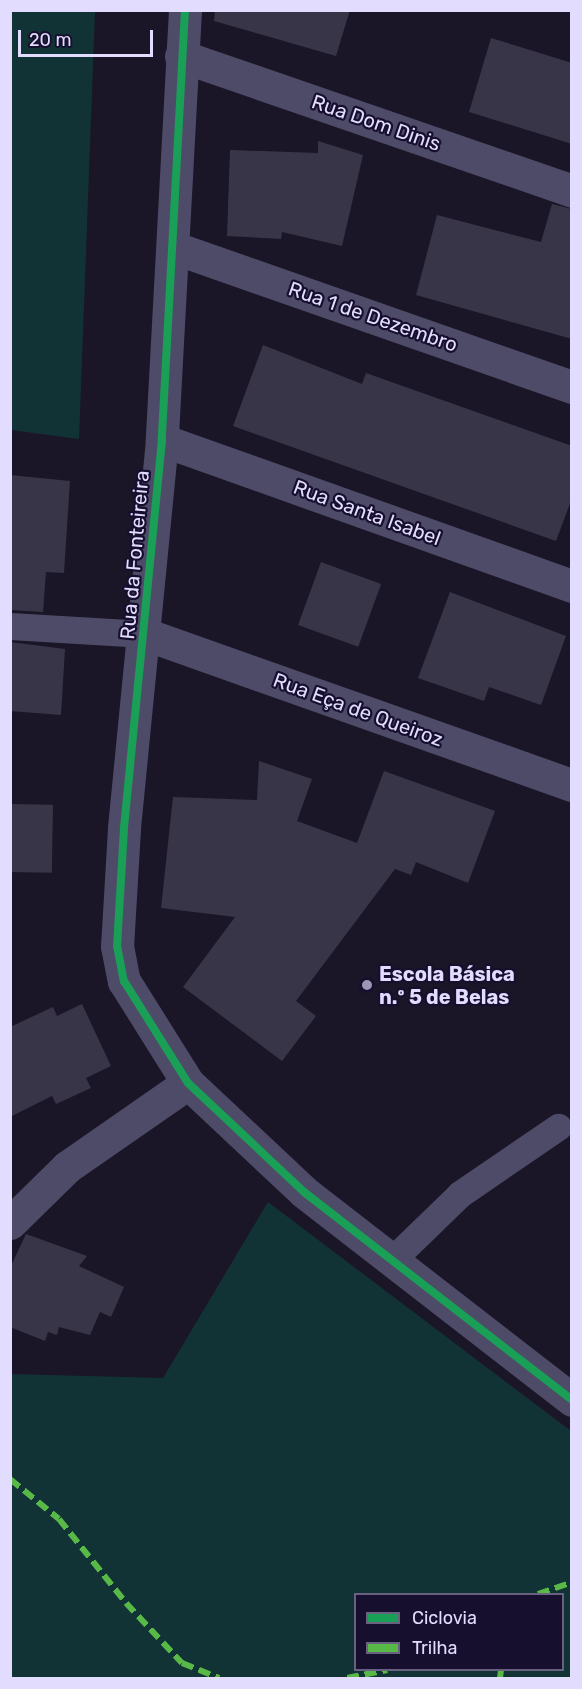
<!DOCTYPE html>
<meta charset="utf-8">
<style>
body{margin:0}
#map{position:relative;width:582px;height:1689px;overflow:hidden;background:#1a1627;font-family:Rubik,sans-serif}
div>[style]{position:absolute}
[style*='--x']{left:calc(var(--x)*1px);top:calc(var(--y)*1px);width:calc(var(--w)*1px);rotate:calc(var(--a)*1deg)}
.green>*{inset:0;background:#123336}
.building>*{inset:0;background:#393548;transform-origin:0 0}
.service>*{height:27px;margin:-13.5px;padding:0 13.5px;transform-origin:13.5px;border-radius:13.5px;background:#4e4b68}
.minor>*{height:33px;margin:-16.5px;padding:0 16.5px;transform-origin:16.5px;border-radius:16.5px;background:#4e4b68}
.tertiary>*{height:33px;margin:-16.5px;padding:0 16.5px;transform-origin:16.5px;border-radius:16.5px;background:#4e4b68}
.quiet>*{height:6px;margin-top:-3px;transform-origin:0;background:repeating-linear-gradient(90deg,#58b947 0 12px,transparent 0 18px)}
.cycleway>*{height:8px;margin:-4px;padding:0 4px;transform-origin:4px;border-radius:4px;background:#1a9f57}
.dots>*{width:16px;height:16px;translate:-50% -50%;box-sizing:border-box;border:3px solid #160f2e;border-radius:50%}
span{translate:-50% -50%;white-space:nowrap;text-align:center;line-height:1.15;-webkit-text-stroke:4.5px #160f2e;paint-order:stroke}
.street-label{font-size:20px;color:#e2dcff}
.poi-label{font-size:20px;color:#e2dcff;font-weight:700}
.left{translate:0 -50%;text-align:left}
.frame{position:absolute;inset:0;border:12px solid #e2dcff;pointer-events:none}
.legend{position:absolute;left:354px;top:1593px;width:210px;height:78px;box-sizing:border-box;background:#160f2e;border:2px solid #686182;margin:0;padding:8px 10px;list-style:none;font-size:18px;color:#e2dcff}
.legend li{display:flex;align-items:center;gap:12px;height:30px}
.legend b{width:30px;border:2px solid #686182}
.scale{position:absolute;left:18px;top:30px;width:135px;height:27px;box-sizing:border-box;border:3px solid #e2dcff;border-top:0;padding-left:8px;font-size:18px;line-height:21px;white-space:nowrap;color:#e2dcff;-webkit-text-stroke:4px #160f2e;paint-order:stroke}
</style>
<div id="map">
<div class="green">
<i style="clip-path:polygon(11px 10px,95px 11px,79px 439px,11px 430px)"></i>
<i style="clip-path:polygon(evenodd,268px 1202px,571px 1431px,571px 1678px,11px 1678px,11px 1374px,163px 1378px,268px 1202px,356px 1594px,562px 1594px,562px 1670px,356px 1670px,356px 1594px)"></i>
</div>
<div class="building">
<i style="clip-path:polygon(215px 10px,350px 10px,336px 56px,214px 21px)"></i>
<i style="clip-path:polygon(491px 38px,572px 63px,572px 144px,469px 112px)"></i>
<i style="clip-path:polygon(318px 141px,363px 155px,342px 246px,282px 232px,281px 239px,227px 236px,230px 150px,318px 153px)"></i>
<i style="clip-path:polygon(552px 204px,572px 209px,572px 339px,416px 295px,437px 215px,541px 242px)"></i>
<i style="clip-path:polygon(263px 345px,362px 384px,366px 373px,572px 446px,572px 498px,556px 541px,233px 426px)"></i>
<i style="clip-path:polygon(10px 475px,70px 481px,64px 573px,46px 572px,43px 612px,10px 610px)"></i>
<i style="left:321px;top:562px;width:64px;height:67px;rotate:20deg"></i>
<i style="clip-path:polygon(450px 592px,566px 636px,541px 705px,489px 687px,484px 701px,418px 678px)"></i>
<i style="clip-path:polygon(10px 642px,65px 649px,61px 715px,10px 711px)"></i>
<i style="clip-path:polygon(259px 761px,312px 779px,297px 821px,357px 843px,384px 771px,495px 811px,468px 883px,416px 862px,411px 875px,395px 869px,296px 1001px,316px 1016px,282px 1061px,183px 987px,235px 917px,161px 908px,173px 797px,257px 800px)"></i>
<i style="left:10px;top:804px;width:43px;height:68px;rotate:1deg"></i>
<i style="clip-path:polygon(82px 1004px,111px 1066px,86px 1078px,91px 1088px,56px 1104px,52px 1096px,10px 1117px,10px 1027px,53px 1007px,57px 1016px)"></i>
<i style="clip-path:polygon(26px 1234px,87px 1256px,79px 1266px,124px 1287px,111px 1317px,100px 1312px,90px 1335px,59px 1327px,57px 1335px,48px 1332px,45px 1341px,10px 1327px,10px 1268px)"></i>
</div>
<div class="service">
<i style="--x:10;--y:626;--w:135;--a:3.4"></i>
<i style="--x:392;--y:1260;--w:95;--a:-44.1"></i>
<i style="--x:460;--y:1194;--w:119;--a:-34.4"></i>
</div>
<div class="minor">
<i style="--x:181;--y:56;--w:414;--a:19"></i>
<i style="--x:175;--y:248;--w:421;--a:19.3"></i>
<i style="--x:162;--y:440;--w:435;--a:19.6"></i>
<i style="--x:145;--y:634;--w:453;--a:19.5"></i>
<i style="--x:10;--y:1223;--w:80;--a:-44.5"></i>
<i style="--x:67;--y:1167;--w:147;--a:-34.8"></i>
</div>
<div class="tertiary">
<i style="--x:185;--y:10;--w:431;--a:93.1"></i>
<i style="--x:162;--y:440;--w:391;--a:95.6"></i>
<i style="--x:124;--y:829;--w:117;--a:93.4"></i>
<i style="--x:117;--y:946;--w:36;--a:79"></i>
<i style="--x:124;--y:981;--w:120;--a:57.9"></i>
<i style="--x:188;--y:1083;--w:159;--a:43.2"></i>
<i style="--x:304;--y:1192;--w:339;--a:37.8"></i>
</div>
<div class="quiet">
<i style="--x:10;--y:1479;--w:63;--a:39.2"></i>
<i style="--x:59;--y:1519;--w:107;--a:51.4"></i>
<i style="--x:126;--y:1603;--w:82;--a:47"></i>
<i style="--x:182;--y:1663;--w:40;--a:22"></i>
<i style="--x:538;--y:1594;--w:36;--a:-19"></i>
<i style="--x:347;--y:1678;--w:41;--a:-11.3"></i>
<i style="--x:500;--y:1678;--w:8;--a:-83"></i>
</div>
<div class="cycleway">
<i style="--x:185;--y:10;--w:431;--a:93.1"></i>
<i style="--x:162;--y:440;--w:391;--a:95.6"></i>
<i style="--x:124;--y:829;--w:117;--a:93.4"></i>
<i style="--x:117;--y:946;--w:36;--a:79"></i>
<i style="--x:124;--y:981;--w:120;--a:57.9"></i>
<i style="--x:188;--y:1083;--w:159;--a:43.2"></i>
<i style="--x:304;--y:1192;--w:339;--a:37.8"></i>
</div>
<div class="dots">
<i style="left:367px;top:985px;background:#9c97b3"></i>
</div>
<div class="street-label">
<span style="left:376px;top:123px;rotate:19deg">Rua Dom Dinis</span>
<span style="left:373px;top:317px;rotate:19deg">Rua 1 de Dezembro</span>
<span style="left:367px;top:513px;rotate:20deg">Rua Santa Isabel</span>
<span style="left:135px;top:555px;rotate:-85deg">Rua da Fonteireira</span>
<span style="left:358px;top:710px;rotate:20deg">Rua Eça de Queiroz</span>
</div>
<div class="poi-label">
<span class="left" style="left:379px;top:986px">Escola Básica<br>n.º 5 de Belas</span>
</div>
<div class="frame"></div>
<ul class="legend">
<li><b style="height:8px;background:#1a9f57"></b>Ciclovia</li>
<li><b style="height:8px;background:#58b947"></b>Trilha</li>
</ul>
<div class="scale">20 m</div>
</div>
